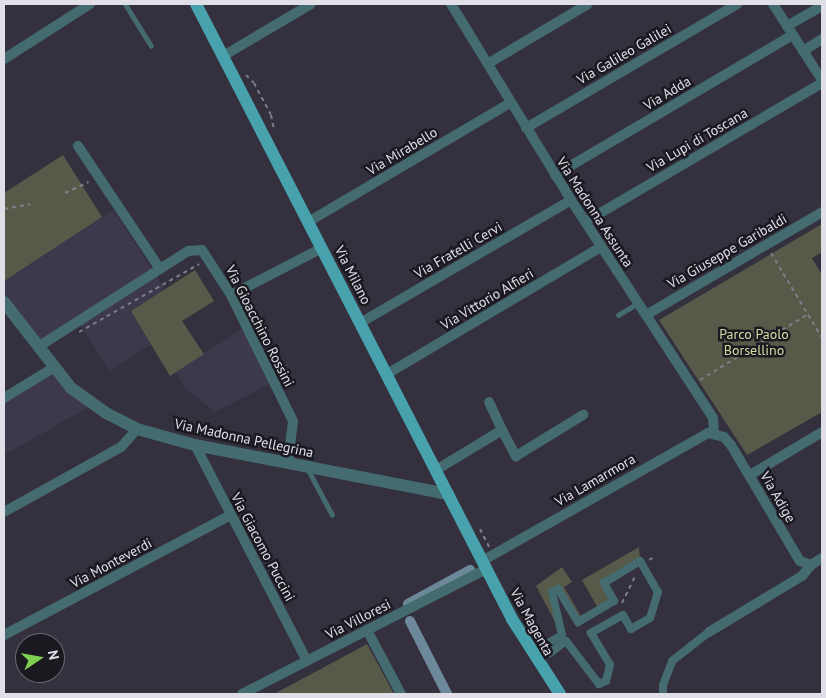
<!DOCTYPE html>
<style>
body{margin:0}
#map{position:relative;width:826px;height:698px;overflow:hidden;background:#34303e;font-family:"PT Sans",sans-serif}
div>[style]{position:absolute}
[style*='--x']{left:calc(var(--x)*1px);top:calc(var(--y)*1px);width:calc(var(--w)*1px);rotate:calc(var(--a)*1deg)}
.built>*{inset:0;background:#3d384c}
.green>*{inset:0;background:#585a49}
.canal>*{height:10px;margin:-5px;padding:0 5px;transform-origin:5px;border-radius:5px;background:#6c889a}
.path>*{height:2px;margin-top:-1px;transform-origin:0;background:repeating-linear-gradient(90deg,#807d89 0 4px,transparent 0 8px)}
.service>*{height:5px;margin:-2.5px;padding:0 2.5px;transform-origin:2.5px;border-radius:2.5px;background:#436b70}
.pedestrian>*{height:8px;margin:-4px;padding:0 4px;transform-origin:4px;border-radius:4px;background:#436b70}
.minor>*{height:10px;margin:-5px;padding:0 5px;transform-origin:5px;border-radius:5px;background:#436b70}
.tertiary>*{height:12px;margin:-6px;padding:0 6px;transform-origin:6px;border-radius:6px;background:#436b70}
.primary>*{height:12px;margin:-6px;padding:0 6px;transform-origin:6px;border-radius:6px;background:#48a2ad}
span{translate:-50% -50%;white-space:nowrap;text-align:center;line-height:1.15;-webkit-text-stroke:5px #1b1920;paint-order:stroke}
.street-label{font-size:14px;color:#e0dee7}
.park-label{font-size:14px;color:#d5daa3}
.frame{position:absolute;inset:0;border:5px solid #e0dee7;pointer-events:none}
.north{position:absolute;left:15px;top:633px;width:50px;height:50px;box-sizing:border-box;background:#1b1920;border:1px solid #6a6870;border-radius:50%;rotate:78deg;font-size:14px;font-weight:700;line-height:20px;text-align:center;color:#e0dee7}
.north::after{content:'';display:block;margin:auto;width:18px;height:22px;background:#7fd052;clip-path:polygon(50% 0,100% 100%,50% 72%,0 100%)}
</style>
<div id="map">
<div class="built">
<i style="clip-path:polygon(113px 210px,165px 289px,131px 311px,151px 344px,110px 371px,79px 323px,41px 348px,4px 298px,4px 281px)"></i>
<i style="clip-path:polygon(243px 328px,270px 384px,215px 412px,186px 389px,176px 372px)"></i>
<i style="clip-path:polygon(53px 372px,89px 407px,4px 455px,4px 402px)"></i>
</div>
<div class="green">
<i style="clip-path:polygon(63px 155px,102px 217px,4px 281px,4px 193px)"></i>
<i style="clip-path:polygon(822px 224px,822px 252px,812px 258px,822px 275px,822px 412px,747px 455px,659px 320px)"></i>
<i style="clip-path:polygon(195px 270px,214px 301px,182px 321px,204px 354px,170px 376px,131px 311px)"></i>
<i style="clip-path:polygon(639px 547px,640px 561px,604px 583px,614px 601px,599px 610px,582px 580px)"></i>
<i style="clip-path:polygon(562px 567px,572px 582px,564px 587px,583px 620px,578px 622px,558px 589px,552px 592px,562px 635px,536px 586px)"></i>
<i style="clip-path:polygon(367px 644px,394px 694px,274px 694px,356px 650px)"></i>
</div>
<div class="canal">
<i style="--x:408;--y:604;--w:71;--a:-28.7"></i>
<i style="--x:410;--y:621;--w:82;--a:63.1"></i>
</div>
<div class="path">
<i style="--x:246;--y:75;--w:11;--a:45"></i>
<i style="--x:254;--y:83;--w:36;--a:62"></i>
<i style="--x:271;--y:115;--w:14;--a:78"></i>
<i style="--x:65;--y:193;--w:26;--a:-25"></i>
<i style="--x:4;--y:209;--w:27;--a:-10"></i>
<i style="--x:771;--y:253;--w:99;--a:59"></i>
<i style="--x:79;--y:332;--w:138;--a:-29.5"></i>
<i style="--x:700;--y:380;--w:127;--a:-31.4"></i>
<i style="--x:480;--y:529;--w:20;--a:63"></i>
<i style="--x:649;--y:560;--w:6;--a:-31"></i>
<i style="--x:622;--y:603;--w:32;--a:-64"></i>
</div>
<div class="service">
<i style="--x:125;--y:4;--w:49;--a:58.2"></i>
<i style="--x:618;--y:315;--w:23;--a:-31"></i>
<i style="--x:307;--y:468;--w:53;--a:62"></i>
</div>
<div class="pedestrian">
<i style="--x:640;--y:561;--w:36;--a:60"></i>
<i style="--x:658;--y:592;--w:27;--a:107"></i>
<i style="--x:650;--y:618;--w:22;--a:150"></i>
<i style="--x:631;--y:629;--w:16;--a:-120"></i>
<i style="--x:623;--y:615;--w:37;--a:151"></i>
<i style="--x:591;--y:633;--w:37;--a:59"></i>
<i style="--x:610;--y:665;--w:16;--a:104"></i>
<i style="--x:606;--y:681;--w:8;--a:157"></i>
<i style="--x:599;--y:684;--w:54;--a:-127.5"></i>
<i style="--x:566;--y:641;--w:20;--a:143"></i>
<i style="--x:550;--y:653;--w:10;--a:-135"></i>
<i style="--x:543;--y:646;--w:22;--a:-30"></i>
<i style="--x:562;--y:635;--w:44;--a:-103.1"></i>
<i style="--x:552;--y:592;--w:7;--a:-27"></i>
<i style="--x:558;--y:589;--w:39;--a:59"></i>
<i style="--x:578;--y:622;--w:42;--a:-30.3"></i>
<i style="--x:614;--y:601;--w:21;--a:-119"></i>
<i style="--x:604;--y:583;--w:42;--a:-31.4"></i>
<i style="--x:663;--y:694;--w:9;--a:-90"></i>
<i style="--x:663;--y:685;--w:26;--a:-69"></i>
<i style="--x:672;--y:661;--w:47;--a:-38.1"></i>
</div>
<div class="minor">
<i style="--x:451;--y:4;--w:230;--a:58.5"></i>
<i style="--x:571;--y:200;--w:260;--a:56.9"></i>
<i style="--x:713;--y:418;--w:16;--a:86"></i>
<i style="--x:773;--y:4;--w:90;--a:57.2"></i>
<i style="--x:787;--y:26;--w:40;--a:-29.7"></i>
<i style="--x:803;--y:51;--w:22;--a:-32"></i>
<i style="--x:223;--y:56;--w:102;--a:-30.6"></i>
<i style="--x:4;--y:59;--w:102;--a:-32.6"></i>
<i style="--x:489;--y:63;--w:115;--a:-30.8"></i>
<i style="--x:526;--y:128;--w:245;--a:-30.4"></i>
<i style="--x:78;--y:146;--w:148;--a:56.3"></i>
<i style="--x:555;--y:175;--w:276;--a:-30.5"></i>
<i style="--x:308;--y:222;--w:234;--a:-30.5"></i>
<i style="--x:585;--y:222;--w:275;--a:-30.4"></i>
<i style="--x:231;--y:295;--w:102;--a:-27.3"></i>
<i style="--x:646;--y:315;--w:204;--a:-30.3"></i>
<i style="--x:360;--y:323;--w:244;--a:-30.2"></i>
<i style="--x:38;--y:347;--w:178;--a:-32.6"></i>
<i style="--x:188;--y:251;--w:14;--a:-4"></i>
<i style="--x:202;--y:250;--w:54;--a:57.2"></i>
<i style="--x:231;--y:295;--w:140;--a:63.8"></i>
<i style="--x:293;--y:421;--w:42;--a:96.8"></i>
<i style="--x:387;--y:374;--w:249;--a:-30.7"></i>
<i style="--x:4;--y:398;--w:57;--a:-31.5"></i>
<i style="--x:489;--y:402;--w:31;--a:65"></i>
<i style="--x:195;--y:445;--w:243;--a:62.6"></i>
<i style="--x:436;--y:470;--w:77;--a:-31.2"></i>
<i style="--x:502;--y:430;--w:30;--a:62"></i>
<i style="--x:516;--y:456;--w:79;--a:-31.5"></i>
<i style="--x:750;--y:475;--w:84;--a:-30.8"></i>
<i style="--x:4;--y:512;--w:134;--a:-29.1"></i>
<i style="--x:121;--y:447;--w:24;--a:-48"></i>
<i style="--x:482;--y:561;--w:260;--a:-29.5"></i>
<i style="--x:708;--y:433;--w:16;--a:14"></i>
<i style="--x:724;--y:437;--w:11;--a:49"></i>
<i style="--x:731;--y:445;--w:135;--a:59.3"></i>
<i style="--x:800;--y:561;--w:12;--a:20"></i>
<i style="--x:367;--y:630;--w:72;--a:62"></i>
<i style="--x:709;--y:632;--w:109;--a:-31.1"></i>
<i style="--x:802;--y:576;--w:14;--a:-51"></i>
<i style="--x:811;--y:565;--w:13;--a:-32"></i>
<i style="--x:4;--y:635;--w:257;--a:-27.9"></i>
<i style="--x:242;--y:694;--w:274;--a:-27.1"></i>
</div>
<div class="tertiary">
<i style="--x:4;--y:302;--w:109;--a:52.1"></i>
<i style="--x:71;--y:388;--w:43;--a:35.5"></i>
<i style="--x:106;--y:413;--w:35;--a:27"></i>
<i style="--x:137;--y:429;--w:60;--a:15.4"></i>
<i style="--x:195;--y:445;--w:258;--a:11"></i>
</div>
<div class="primary">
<i style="--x:196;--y:4;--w:691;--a:62.8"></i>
<i style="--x:512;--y:619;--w:89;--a:57.4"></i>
</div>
<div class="street-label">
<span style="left:624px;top:54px;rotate:-30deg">Via Galileo Galilei</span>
<span style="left:667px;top:93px;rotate:-31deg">Via Adda</span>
<span style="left:697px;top:140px;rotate:-30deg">Via Lupi di Toscana</span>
<span style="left:402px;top:151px;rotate:-31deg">Via Mirabello</span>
<span style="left:595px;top:212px;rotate:57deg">Via Madonna Assunta</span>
<span style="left:458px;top:250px;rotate:-30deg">Via Fratelli Cervi</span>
<span style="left:727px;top:251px;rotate:-30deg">Via Giuseppe Garibaldi</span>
<span style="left:353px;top:275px;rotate:63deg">Via Milano</span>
<span style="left:487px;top:299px;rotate:-31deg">Via Vittorio Alfieri</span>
<span style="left:260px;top:326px;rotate:63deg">Via Gioacchino Rossini</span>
<span style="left:244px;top:438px;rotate:12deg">Via Madonna Pellegrina</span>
<span style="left:595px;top:480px;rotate:-30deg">Via Lamarmora</span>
<span style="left:778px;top:497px;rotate:60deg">Via Adige</span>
<span style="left:263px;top:547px;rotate:62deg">Via Giacomo Puccini</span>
<span style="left:111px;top:563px;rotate:-28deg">Via Monteverdi</span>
<span style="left:358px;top:619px;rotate:-27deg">Via Villoresi</span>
<span style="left:532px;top:622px;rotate:61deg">Via Magenta</span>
</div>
<div class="park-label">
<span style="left:754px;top:342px">Parco Paolo<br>Borsellino</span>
</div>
<div class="frame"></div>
<div class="north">N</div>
</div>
